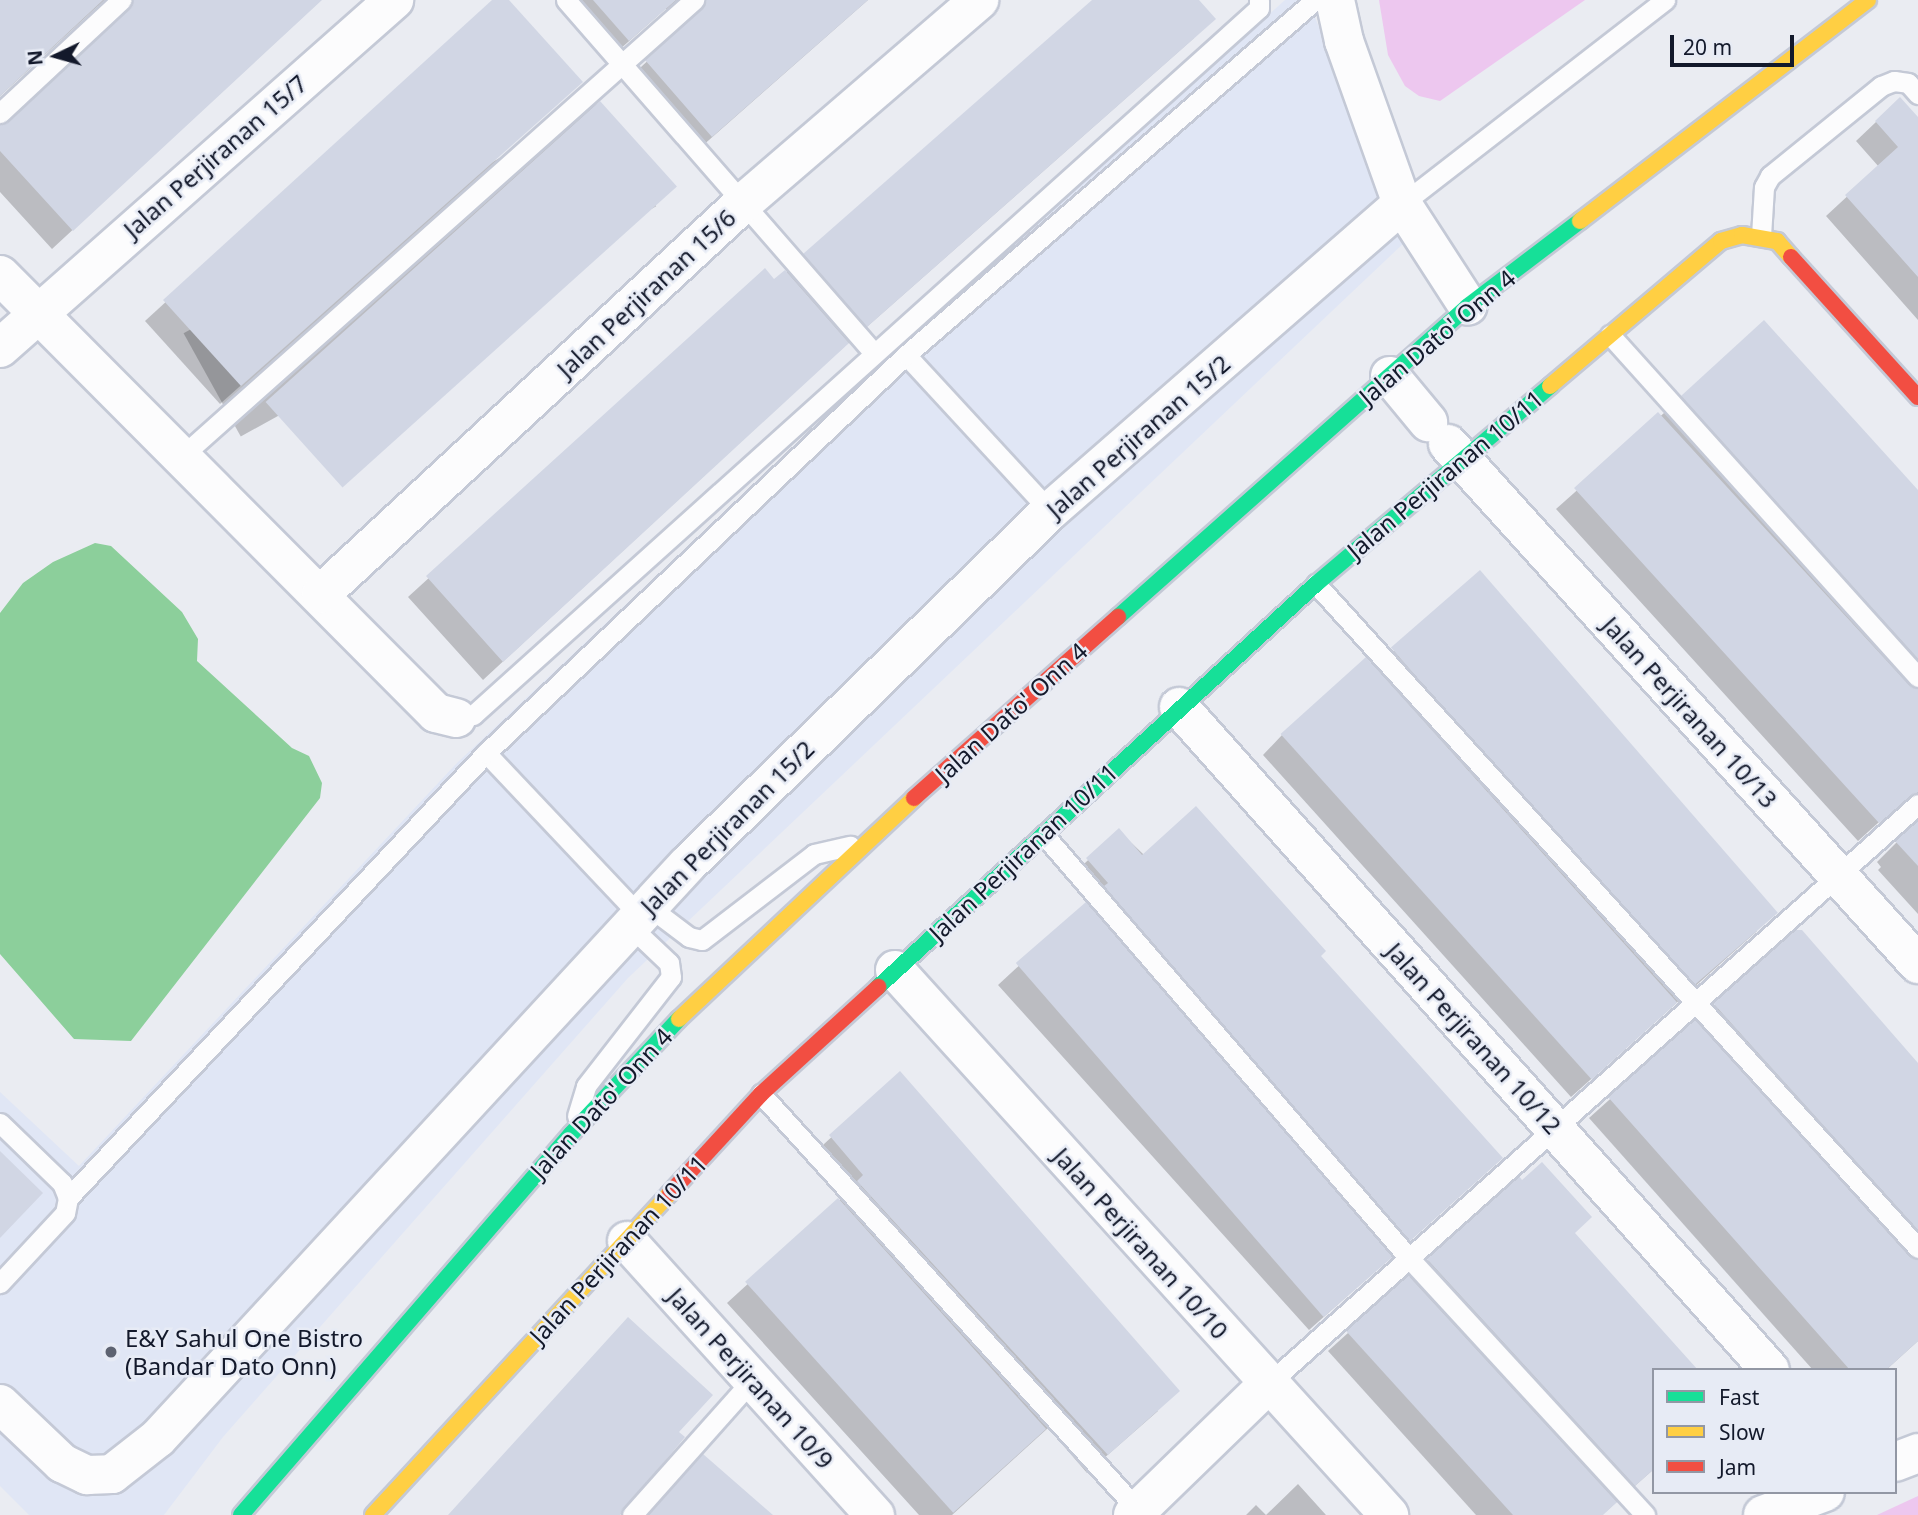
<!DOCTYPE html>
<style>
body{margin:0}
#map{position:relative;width:1918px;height:1515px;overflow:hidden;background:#eaecf2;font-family:"Noto Sans",sans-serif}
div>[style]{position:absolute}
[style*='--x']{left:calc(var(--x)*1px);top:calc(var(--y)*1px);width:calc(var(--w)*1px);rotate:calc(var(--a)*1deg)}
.built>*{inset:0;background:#e0e6f5}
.green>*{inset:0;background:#edc7ef}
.water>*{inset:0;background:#8ccf9b}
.shadow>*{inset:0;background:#0003;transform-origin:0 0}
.building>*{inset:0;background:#d1d6e4;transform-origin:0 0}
.roads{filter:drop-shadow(2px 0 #c4c9d6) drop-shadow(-2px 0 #c4c9d6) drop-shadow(0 2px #c4c9d6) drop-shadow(0 -2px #c4c9d6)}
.lane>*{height:19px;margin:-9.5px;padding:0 9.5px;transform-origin:9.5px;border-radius:9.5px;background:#fcfcfd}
.street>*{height:38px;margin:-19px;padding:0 19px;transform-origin:19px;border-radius:19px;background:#fcfcfd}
.fast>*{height:16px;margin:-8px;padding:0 8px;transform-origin:8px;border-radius:8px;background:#16e098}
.slow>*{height:16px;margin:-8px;padding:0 8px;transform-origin:8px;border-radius:8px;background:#ffcf43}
.jam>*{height:16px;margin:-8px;padding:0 8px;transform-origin:8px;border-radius:8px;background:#f24e42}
.dots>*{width:19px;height:19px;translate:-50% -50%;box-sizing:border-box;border:4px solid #e7ebf5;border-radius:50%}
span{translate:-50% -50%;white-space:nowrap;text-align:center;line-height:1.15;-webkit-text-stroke:5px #e7ebf5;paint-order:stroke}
.street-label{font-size:24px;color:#13192b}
.poi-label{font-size:24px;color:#13192b}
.left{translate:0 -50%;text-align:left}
.legend{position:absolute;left:1652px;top:1368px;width:245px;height:126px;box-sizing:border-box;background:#e7ebf5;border:2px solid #9297a4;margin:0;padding:9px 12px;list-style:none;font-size:21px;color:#13192b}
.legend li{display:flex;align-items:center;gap:14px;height:35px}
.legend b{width:35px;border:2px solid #9297a4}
.north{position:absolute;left:21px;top:21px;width:70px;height:70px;-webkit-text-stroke:5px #e7ebf5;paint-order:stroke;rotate:265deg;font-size:19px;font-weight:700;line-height:28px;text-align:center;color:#13192b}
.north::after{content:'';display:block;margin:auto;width:24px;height:32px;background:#13192b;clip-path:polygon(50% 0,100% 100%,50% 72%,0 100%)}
.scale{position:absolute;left:1670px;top:35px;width:124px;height:32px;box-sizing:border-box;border:4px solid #13192b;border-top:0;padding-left:9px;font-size:21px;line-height:24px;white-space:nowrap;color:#13192b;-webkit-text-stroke:5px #e7ebf5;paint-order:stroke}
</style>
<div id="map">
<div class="built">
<i style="clip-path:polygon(1285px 0,1308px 0,1406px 241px,628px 978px,223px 1437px,164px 1515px,29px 1515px,0 1486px,0 1092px,79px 1166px,457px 763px,866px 379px)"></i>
</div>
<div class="green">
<i style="clip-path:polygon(1379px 0,1585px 0,1440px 101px,1419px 96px,1405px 86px,1388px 55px)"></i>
<i style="clip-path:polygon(1918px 1496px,1918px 1515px,1877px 1515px,1905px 1502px)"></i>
</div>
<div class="water">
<i style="clip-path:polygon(95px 543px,111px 546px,182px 612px,198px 639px,197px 661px,292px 748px,309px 756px,322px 783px,320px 798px,131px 1041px,74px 1039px,0 954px,0 613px,23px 583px,53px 562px)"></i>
</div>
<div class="shadow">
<i style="clip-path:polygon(0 0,321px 0,52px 249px,0 192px,0 124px,9px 124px,111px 29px,114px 16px,98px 6px,0 96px)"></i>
<i style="clip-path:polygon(495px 0,507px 0,581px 82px,220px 404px,145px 321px)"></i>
<i style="clip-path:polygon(557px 0,868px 0,692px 155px,627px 80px,683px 28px,685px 12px,665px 9px,609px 59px)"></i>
<i style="clip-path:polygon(1095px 0,1197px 0,1194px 38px,827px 362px,483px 680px,408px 597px,765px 271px,774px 281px,786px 273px)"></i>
<i style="left:599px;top:103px;width:118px;height:475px;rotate:61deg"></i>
<i style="clip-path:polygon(1918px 120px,1918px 320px,1826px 216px,1879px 167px,1856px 141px,1876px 122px)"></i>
<i style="clip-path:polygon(1682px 397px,1918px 492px,1918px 914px,1878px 870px,1881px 867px,1877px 862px,1910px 829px,1907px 814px,1889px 813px,1858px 841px,1556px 509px)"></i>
<i style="clip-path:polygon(1480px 573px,1757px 931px,1571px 1097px,1263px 755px,1282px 735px,1374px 669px)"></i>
<i style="clip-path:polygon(1119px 831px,1481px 1177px,1309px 1330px,998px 985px,1088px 902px,1068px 879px)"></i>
<i style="clip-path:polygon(1796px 932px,1918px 1065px,1918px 1341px,1886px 1370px,1813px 1370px,1589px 1118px)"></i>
<i style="clip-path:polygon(900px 1074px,1158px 1411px,1087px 1473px,1048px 1428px,952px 1515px,919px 1515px,727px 1303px,844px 1196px,811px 1156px)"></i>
<i style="clip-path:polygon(1519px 1179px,1573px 1234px,1654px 1370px,1654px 1469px,1602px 1515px,1476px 1515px,1328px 1351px)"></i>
<i style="clip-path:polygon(1298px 1484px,1326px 1515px,1246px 1515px,1256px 1505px,1266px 1515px)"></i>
</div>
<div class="building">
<i style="clip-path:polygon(0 0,103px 0,0 96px)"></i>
<i style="clip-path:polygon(133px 0,322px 0,73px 231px,0 151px,0 125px,129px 9px)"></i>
<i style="clip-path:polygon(492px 0,509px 0,583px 82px,241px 386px,163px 300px)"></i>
<i style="clip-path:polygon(593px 0,676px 0,629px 41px)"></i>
<i style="clip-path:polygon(706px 0,868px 0,712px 137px,645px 60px,702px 9px)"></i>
<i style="clip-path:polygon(1092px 0,1199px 0,1216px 19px,867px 327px,803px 254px)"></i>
<i style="clip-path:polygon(1900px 97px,1918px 117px,1918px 277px,1845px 195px,1898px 147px,1875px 121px)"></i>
<i style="left:600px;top:101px;width:115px;height:450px;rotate:48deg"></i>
<i style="clip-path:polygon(765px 268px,774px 279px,785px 270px,849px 343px,503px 662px,426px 576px)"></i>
<i style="clip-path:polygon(1764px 320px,1918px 490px,1918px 659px,1681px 396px)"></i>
<i style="clip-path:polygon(1658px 412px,1909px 685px,1918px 689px,1918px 792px,1879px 823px,1574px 488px)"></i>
<i style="left:1480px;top:570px;width:454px;height:118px;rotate:49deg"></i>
<i style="left:1366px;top:657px;width:465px;height:115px;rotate:48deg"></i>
<i style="clip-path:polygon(1196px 806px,1326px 951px,1321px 956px,1503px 1158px,1410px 1241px,1104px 886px,1108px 883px,1086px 858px,1119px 828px,1142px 855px)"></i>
<i style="clip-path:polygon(1918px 820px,1918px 866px,1895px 841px)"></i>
<i style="left:1086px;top:902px;width:469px;height:93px;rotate:49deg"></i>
<i style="clip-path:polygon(1795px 930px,1802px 930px,1918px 1063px,1918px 1230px,1713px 1003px)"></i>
<i style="clip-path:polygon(1695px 1020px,1909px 1256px,1918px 1260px,1918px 1341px,1886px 1370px,1850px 1370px,1608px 1097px)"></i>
<i style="clip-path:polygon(900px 1071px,1180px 1391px,1108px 1455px,857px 1181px,863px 1175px,829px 1135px)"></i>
<i style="clip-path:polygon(0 1151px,43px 1193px,0 1238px)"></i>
<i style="clip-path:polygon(1542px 1162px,1592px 1217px,1575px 1233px,1698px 1370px,1654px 1370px,1654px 1469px,1635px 1486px,1427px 1259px,1519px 1176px,1522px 1180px)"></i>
<i style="left:838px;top:1198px;width:311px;height:125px;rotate:48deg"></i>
<i style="clip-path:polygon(1408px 1275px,1617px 1502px,1603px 1515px,1513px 1515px,1346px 1331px)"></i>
<i style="clip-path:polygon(628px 1317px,713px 1395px,679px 1432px,685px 1437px,620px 1515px,448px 1515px)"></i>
<i style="clip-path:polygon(703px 1454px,773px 1515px,648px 1515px)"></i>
</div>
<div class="roads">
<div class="lane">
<i style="--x:566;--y:0;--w:468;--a:48.9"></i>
<i style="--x:0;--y:113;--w:166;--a:-43"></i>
<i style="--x:1402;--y:204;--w:333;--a:-37.8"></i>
<i style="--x:1761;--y:236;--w:49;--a:-86.5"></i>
<i style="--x:1764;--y:187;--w:13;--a:-61"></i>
<i style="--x:1770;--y:176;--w:143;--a:-39"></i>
<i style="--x:1881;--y:86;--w:14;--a:-21"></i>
<i style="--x:1894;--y:81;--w:14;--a:8"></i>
<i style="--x:1908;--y:83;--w:15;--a:48"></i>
<i style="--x:1610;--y:335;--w:460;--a:48"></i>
<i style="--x:906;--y:355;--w:212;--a:47.3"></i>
<i style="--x:182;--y:456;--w:686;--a:-41.69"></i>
<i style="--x:1316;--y:584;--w:896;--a:47.8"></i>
<i style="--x:456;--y:718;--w:17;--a:-10"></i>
<i style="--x:473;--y:715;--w:1057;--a:-41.97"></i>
<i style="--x:1259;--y:8;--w:8;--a:-90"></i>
<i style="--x:486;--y:753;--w:223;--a:46.6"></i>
<i style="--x:1044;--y:835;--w:559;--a:49.21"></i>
<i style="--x:1409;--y:1258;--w:349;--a:47.4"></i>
<i style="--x:648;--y:906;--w:51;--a:37.1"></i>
<i style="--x:689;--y:937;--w:13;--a:13"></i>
<i style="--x:702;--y:940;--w:141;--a:-37.5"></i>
<i style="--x:814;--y:854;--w:37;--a:-13"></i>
<i style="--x:761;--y:1094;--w:561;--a:47.82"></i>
<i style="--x:577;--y:1116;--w:31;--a:-73"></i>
<i style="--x:586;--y:1086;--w:138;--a:-52.1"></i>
<i style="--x:671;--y:977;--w:14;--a:-98"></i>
<i style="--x:669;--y:963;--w:55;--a:-136.5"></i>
<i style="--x:0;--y:1123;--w:86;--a:44.1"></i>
<i style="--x:62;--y:1183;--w:16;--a:68"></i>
<i style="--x:68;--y:1198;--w:15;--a:101"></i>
<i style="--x:65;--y:1213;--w:96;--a:132.9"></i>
<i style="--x:68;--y:1198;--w:611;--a:-46.79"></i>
<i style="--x:486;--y:753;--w:579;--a:-43.46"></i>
<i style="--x:906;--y:355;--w:542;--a:-40.96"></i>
<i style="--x:1268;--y:1384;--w:871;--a:-41.74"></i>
<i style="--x:632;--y:1515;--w:182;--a:-48.3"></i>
</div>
<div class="street">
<i style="--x:1335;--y:0;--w:42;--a:77.6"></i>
<i style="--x:1344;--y:41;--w:173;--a:70.4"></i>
<i style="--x:1402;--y:204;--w:121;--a:57.1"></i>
<i style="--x:0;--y:275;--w:618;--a:45.13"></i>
<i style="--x:436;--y:713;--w:21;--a:14"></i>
<i style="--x:0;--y:348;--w:526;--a:-41.45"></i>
<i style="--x:1390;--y:376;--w:60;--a:50.4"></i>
<i style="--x:1448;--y:444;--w:701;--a:47.89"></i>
<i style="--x:321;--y:594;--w:574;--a:-42.81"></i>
<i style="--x:742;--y:204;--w:313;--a:-40.7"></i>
<i style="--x:1179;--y:707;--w:888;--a:48.29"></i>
<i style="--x:895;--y:970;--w:736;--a:47.81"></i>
<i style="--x:627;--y:1241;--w:370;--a:47.9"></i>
<i style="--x:0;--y:1404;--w:86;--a:43.6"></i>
<i style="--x:62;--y:1463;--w:28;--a:26"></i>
<i style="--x:87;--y:1475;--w:25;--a:-2"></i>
<i style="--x:112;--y:1474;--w:58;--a:-38"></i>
<i style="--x:158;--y:1438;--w:781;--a:-47.28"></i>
<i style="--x:688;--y:864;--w:506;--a:-44.28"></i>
<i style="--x:1050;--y:511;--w:467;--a:-41.1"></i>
<i style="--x:1895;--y:1462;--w:25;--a:-21"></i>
<i style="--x:1133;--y:1515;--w:188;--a:-44.1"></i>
<i style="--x:1763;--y:1515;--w:66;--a:-20.4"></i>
</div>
<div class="fast">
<i style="--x:1118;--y:617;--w:468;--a:-41.6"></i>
<i style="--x:1468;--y:306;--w:141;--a:-37.2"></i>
<i style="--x:878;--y:987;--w:595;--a:-42.62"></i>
<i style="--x:1316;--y:584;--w:307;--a:-40.2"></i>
<i style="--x:241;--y:1515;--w:504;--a:-49.1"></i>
<i style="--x:571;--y:1134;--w:158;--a:-46.8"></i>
</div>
<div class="slow">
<i style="--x:1580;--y:221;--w:363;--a:-37.5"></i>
<i style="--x:1550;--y:386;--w:224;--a:-40.3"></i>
<i style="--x:1721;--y:241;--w:22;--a:-16"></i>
<i style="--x:1742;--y:235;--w:36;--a:10"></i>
<i style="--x:1777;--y:241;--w:21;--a:49"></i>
<i style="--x:679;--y:1019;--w:323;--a:-43.2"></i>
<i style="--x:373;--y:1515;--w:438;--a:-47.3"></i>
</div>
<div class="jam">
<i style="--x:1791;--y:257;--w:189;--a:47.8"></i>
<i style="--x:914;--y:798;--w:273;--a:-41.6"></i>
<i style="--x:670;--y:1193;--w:134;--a:-47.4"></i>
<i style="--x:761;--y:1094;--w:159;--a:-42.4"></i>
</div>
</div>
<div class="dots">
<i style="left:111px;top:1352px;background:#5e6371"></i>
</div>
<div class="street-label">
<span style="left:215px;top:156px;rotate:-41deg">Jalan Perjiranan 15/7</span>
<span style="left:646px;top:293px;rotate:-43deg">Jalan Perjiranan 15/6</span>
<span style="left:1437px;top:337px;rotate:-40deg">Jalan Dato' Onn 4</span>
<span style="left:1138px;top:436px;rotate:-41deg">Jalan Perjiranan 15/2</span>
<span style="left:1445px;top:474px;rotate:-40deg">Jalan Perjiranan 10/11</span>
<span style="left:1011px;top:712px;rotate:-42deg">Jalan Dato' Onn 4</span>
<span style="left:1690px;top:712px;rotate:48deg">Jalan Perjiranan 10/13</span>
<span style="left:727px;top:827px;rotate:-45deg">Jalan Perjiranan 15/2</span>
<span style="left:1023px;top:852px;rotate:-43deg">Jalan Perjiranan 10/11</span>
<span style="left:1474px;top:1038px;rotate:48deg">Jalan Perjiranan 10/12</span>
<span style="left:601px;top:1103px;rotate:-47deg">Jalan Dato' Onn 4</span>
<span style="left:1141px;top:1243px;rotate:48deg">Jalan Perjiranan 10/10</span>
<span style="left:618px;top:1249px;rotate:-47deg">Jalan Perjiranan 10/11</span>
<span style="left:751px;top:1378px;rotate:48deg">Jalan Perjiranan 10/9</span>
</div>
<div class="poi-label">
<span class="left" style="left:125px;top:1352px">E&amp;Y Sahul One Bistro<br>(Bandar Dato Onn)</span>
</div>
<ul class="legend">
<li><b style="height:9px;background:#16e098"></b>Fast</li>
<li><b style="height:9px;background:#ffcf43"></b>Slow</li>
<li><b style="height:9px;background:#f24e42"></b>Jam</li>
</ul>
<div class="north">N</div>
<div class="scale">20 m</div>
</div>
